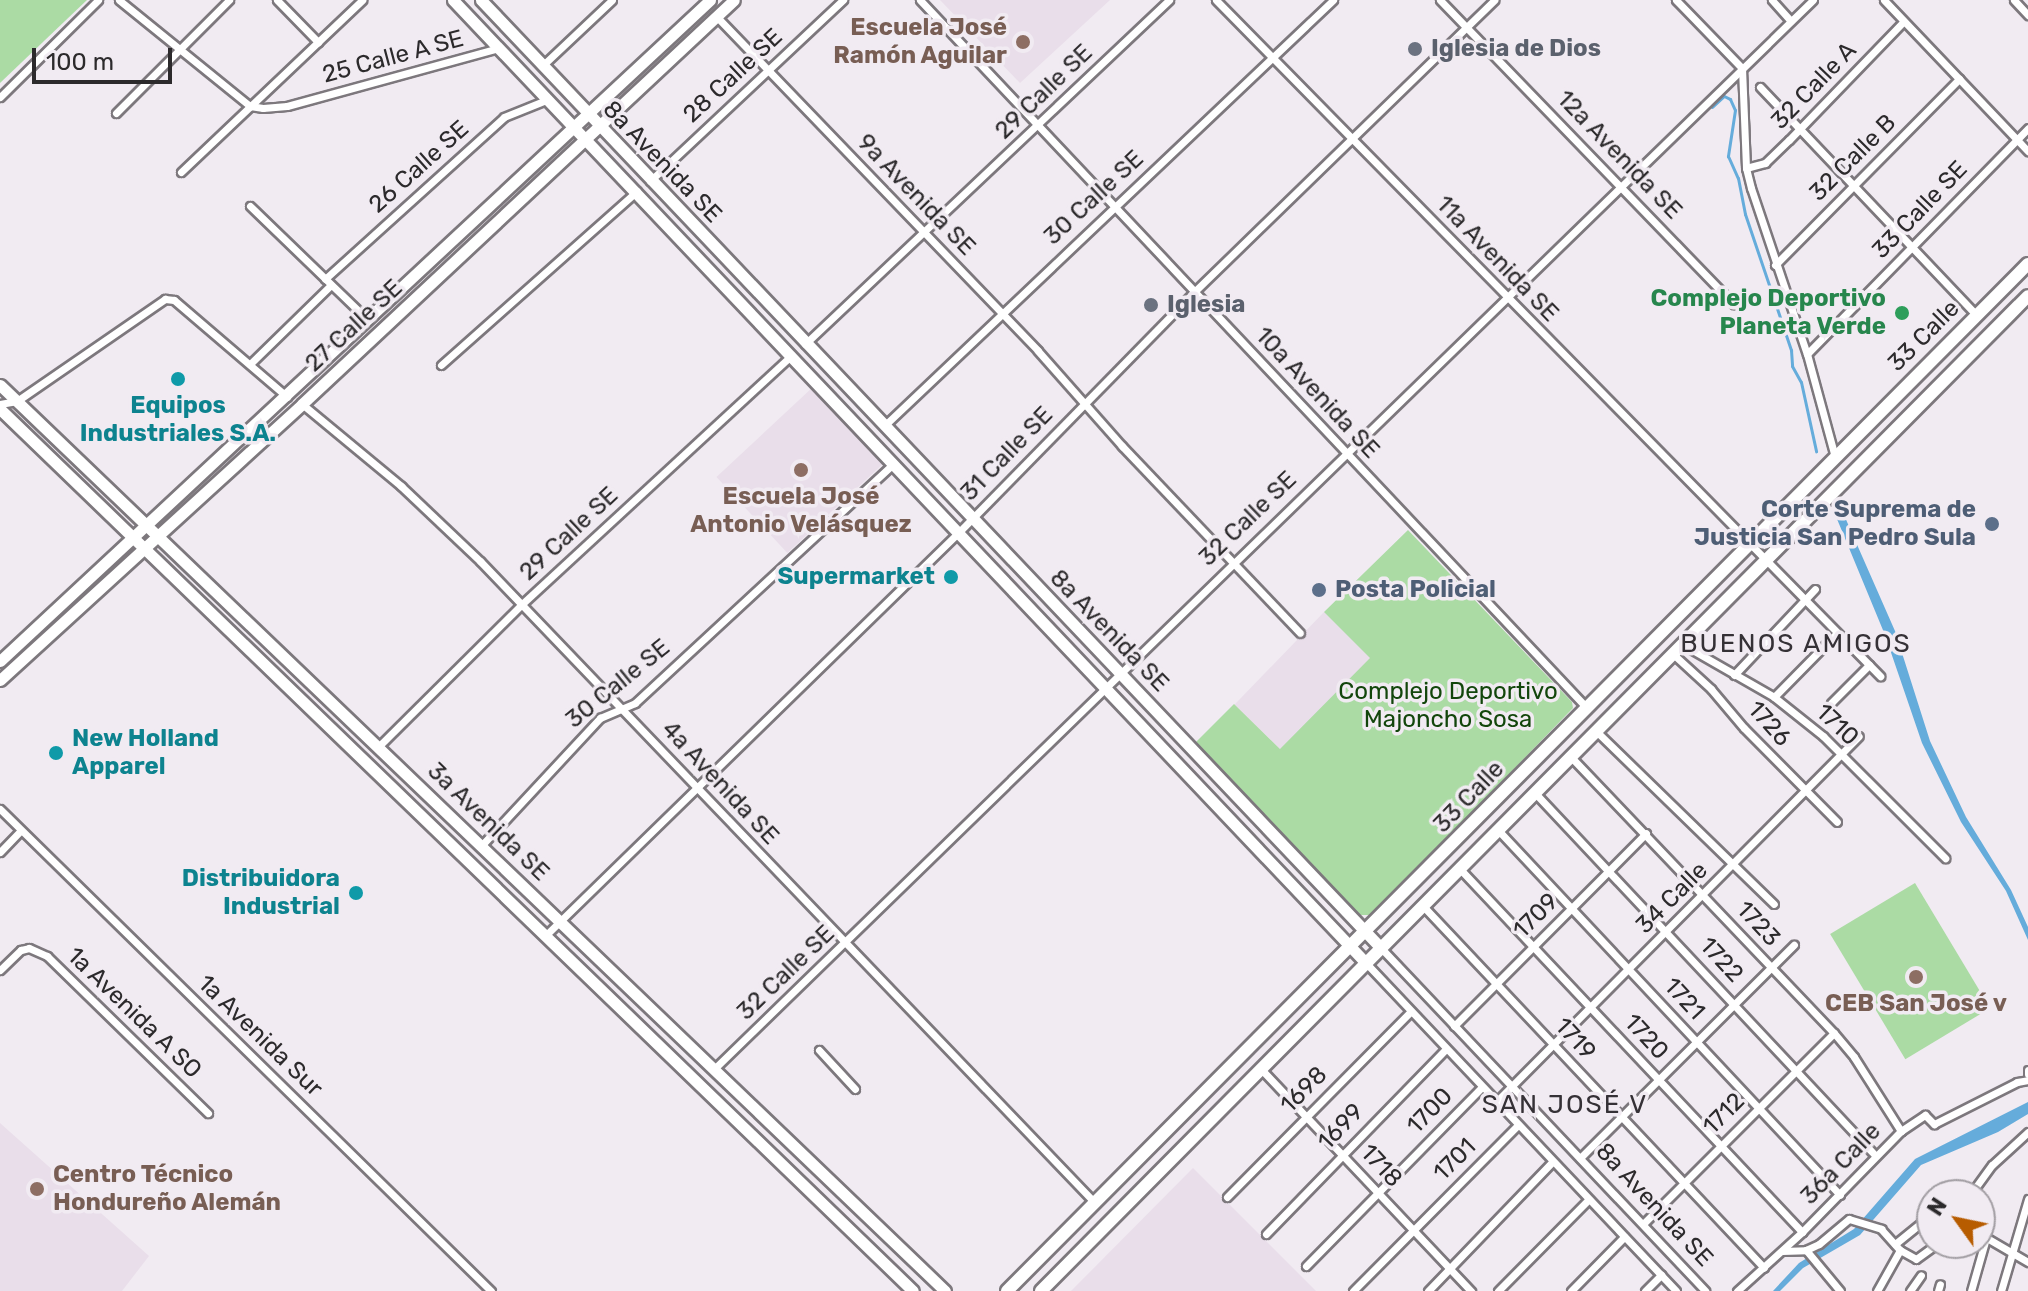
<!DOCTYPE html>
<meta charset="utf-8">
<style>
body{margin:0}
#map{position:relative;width:2028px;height:1291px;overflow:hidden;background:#f1ebf2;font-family:Rubik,sans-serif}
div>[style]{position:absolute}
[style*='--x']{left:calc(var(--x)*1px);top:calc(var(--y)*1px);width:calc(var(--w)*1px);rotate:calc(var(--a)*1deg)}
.built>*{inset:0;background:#e9deea;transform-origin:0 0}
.green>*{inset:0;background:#abdba4;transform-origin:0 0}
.water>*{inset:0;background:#65acdb}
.stream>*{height:3px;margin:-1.5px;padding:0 1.5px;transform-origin:1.5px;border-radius:1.5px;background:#65acdb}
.roads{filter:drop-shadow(2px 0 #7d787d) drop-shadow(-2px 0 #7d787d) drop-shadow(0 2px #7d787d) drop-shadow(0 -2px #7d787d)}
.street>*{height:7px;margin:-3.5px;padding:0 3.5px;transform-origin:3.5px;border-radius:3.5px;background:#fff}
.secondary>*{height:11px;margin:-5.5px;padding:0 5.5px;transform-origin:5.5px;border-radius:5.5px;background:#fff}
.primary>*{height:12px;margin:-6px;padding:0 6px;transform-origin:6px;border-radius:6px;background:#fff}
.dots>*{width:22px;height:22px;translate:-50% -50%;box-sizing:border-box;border:4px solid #f1ebf2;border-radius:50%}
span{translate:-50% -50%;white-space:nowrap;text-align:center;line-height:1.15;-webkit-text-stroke:7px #f1ebf2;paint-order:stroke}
.education-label{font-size:24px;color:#785e54;font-weight:700}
.right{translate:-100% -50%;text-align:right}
.left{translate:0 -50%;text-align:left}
.worship-label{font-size:24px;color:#5b616d;font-weight:700}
.street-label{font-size:24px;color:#2c2a2c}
.leisure-label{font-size:24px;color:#27864d;font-weight:700}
.culture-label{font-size:24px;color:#0d838f;font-weight:700}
.service-label{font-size:24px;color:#4e5e75;font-weight:700}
.park-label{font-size:24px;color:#12460b}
.neighbourhood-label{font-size:26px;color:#353136;letter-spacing:2px}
.north{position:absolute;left:1916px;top:1179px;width:80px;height:80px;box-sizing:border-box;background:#f1ebf2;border:2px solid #a29ea3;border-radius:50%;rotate:303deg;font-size:22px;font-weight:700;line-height:32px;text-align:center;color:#2c2a2c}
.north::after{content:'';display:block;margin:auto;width:28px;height:36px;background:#b75c00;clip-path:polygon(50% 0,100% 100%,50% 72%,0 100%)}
.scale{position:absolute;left:32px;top:48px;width:140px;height:36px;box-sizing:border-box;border:4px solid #2c2a2c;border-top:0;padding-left:10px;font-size:24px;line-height:28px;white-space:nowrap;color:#2c2a2c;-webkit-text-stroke:6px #f1ebf2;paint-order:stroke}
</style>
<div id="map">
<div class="built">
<i style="clip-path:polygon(940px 0,1110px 0,1020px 83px)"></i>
<i style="left:813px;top:387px;width:104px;height:132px;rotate:47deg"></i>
<i style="left:1324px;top:612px;width:66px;height:129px;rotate:44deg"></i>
<i style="clip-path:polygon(0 1123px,149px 1256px,122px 1291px,0 1291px)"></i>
<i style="clip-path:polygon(1193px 1168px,1316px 1291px,1071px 1291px)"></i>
</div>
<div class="green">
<i style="clip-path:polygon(0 0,87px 0,0 83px)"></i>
<i style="clip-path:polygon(1408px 530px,1572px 702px,1573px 708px,1372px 915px,1359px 915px,1194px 744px,1234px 704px,1280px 749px,1370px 658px,1324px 612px)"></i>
<i style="left:1915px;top:883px;width:146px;height:99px;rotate:59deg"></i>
</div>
<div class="water">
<i style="clip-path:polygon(1839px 514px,1844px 515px,1895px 631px,1930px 741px,1966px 817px,2011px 890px,2028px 927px,2028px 940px,2006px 891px,1961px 822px,1922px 743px,1885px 635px,1837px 519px)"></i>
<i style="clip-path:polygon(2028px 1102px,2028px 1114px,1998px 1132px,1921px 1165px,1860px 1235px,1803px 1268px,1780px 1291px,1773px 1291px,1799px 1263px,1854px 1229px,1915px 1159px)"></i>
</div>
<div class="stream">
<i style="--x:1712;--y:107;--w:16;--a:-43"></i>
<i style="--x:1724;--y:96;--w:7;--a:27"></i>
<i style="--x:1730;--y:99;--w:12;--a:66"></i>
<i style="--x:1735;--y:110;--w:47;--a:98.7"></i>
<i style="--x:1728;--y:156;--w:24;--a:66"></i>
<i style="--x:1738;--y:178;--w:37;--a:79"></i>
<i style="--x:1745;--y:214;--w:144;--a:71.3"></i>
<i style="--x:1791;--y:350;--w:16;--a:86"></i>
<i style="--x:1792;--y:366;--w:18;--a:61"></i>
<i style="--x:1801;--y:382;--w:71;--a:77.7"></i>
</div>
<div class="roads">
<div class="street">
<i style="--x:119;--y:0;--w:169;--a:39"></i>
<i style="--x:250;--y:106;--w:13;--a:9"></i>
<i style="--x:263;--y:108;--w:24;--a:-5"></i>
<i style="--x:287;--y:106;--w:220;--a:-15.3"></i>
<i style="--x:277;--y:0;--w:59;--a:45.7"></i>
<i style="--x:920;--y:0;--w:973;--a:46.71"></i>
<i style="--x:1216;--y:0;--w:948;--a:45.51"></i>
<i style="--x:1440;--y:0;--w:423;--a:46"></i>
<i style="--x:1676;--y:0;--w:95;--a:45.9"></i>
<i style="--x:1742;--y:68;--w:100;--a:87.7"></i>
<i style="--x:1746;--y:168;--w:21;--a:76"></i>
<i style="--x:1751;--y:188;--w:175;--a:71.4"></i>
<i style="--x:1807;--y:354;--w:107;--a:74.8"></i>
<i style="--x:1772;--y:0;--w:28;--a:48"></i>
<i style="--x:1884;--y:0;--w:209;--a:46.4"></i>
<i style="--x:2014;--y:0;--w:21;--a:47"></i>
<i style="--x:717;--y:17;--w:463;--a:46.1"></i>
<i style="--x:1038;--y:351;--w:127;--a:48.5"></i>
<i style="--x:1122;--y:446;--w:258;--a:46.4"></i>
<i style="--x:542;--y:66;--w:96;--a:-43.3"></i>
<i style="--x:1760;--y:87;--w:314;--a:46.5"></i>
<i style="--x:0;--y:97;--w:138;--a:-44.7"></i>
<i style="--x:116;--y:113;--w:160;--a:-45"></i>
<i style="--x:1746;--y:168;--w:20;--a:-15"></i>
<i style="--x:1765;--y:163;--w:33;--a:-44"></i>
<i style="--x:1789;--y:140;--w:165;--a:-46"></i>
<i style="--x:181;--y:172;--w:250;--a:-43.5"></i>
<i style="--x:650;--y:181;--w:265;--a:-43.2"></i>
<i style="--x:250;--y:206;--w:164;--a:44"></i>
<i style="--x:1775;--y:265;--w:262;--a:-45.3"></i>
<i style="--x:325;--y:279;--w:241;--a:-42.1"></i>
<i style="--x:504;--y:117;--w:48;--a:-21.8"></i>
<i style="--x:805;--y:344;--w:501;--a:-43.38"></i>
<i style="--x:1807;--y:354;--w:316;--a:-45.6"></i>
<i style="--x:250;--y:364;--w:113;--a:-44.3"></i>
<i style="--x:441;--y:365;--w:262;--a:-41.6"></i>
<i style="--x:0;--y:404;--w:17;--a:-10"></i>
<i style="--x:17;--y:401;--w:180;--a:-34.6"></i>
<i style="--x:165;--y:299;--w:9;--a:6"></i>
<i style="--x:174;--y:300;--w:149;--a:40.6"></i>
<i style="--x:302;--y:404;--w:129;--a:39.6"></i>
<i style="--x:401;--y:486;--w:109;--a:43.5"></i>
<i style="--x:480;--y:561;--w:890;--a:46.23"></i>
<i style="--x:884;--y:426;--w:619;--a:-43.49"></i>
<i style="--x:1682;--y:644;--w:106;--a:29.9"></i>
<i style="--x:1774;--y:697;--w:63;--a:38.5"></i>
<i style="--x:1823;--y:736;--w:173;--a:45"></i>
<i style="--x:1673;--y:654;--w:52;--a:42.6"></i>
<i style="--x:1711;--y:689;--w:51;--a:49.8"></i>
<i style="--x:1744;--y:728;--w:132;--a:45.3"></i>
<i style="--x:1734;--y:675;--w:118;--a:-46.7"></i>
<i style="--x:1774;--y:697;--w:90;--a:-45.5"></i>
<i style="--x:1831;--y:703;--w:54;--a:-45"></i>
<i style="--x:1596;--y:731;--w:248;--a:44.2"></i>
<i style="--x:378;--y:747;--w:203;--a:-44.8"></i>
<i style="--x:522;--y:604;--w:367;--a:-42.7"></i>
<i style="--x:1571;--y:757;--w:381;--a:46.4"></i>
<i style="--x:1834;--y:1033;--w:31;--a:50"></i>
<i style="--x:1854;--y:1057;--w:88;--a:57.6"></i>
<i style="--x:1535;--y:793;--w:497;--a:46.8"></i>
<i style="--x:0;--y:809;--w:688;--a:44.47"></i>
<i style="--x:1498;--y:830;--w:500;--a:46.86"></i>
<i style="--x:481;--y:846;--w:175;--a:-47.1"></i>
<i style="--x:600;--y:718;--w:38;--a:-23"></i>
<i style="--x:635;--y:703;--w:353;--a:-42.8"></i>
<i style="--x:0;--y:852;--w:30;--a:-46"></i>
<i style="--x:1460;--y:869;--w:499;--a:46.7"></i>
<i style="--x:1423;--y:906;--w:497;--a:46.7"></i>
<i style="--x:547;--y:934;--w:576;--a:-44.3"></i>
<i style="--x:959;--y:532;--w:336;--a:-45.6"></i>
<i style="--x:1194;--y:292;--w:419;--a:-44.2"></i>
<i style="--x:1381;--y:948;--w:472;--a:46.6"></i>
<i style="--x:1366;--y:963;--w:451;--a:46.6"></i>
<i style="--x:0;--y:970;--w:29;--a:-44"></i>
<i style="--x:21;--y:950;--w:8;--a:-14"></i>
<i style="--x:29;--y:948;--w:20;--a:24"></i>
<i style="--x:47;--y:956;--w:225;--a:44.3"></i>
<i style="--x:1454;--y:1026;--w:272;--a:-45.1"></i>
<i style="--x:819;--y:1050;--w:53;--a:47.3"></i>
<i style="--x:714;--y:1069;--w:1533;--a:-44.21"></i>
<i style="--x:1261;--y:1069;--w:306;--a:46.6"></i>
<i style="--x:2028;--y:1070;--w:4;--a:90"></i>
<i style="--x:1496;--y:1102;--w:515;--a:-45.24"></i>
<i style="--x:1580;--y:1158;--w:302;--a:-44.9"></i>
<i style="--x:1970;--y:1195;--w:37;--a:-54"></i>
<i style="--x:1992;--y:1165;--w:49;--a:-42.5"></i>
<i style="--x:1227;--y:1197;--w:260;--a:-45.3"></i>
<i style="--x:1643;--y:1224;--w:270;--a:-45"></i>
<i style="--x:1266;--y:1234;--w:258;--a:-45.8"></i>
<i style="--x:1980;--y:1234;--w:56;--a:30.3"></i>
<i style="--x:1895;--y:1244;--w:48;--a:-39"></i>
<i style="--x:1806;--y:1250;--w:53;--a:50.3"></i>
<i style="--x:1782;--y:1251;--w:24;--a:-2"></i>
<i style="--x:1806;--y:1250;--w:14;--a:-25"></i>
<i style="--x:1819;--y:1244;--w:39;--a:-40"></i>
<i style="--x:1849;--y:1219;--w:34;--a:17"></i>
<i style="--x:1881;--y:1229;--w:28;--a:48"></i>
<i style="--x:1900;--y:1250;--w:18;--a:29"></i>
<i style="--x:1916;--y:1259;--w:27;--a:-36"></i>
<i style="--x:1306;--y:1266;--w:251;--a:-45.5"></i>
<i style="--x:1353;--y:1291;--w:234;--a:-45.2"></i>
<i style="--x:1428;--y:1291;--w:179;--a:-46.1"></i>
<i style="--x:1498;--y:1291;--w:128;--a:-45.3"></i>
<i style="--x:1571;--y:1291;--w:76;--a:-45.5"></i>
<i style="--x:1645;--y:1291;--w:23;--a:-45"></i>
<i style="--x:1737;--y:1291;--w:88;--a:-42.2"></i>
<i style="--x:1802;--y:1232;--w:141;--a:-45.6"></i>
<i style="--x:1901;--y:1131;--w:29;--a:-34"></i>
<i style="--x:1925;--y:1115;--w:13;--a:45"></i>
<i style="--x:1934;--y:1124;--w:93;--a:-26.8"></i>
<i style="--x:2017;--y:1082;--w:11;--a:-10"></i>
<i style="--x:1877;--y:1291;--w:47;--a:-60.7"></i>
<i style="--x:1910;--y:1291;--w:19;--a:-55"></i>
<i style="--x:1938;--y:1291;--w:7;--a:-74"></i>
<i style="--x:1971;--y:1291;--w:55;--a:-74.2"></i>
<i style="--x:2001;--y:1291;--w:96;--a:-73.6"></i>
</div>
<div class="secondary">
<i style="--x:453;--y:0;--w:1327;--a:46.53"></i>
<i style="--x:481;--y:0;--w:1307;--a:46.49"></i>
<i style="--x:0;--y:385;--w:1309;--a:43.79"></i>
<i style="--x:0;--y:409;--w:1269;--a:44.01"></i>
<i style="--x:0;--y:661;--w:970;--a:-42.95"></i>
<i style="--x:0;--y:680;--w:409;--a:-42.4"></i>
<i style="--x:302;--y:404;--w:591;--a:-43.08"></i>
</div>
<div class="primary">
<i style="--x:1007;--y:1291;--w:1448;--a:-45.17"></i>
<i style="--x:1041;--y:1291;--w:1401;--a:-45.23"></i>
</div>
</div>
<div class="dots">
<i style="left:1023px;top:42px;background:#8d6e63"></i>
<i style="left:1415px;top:49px;background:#6b7280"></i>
<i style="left:1151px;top:305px;background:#6b7280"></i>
<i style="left:1902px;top:313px;background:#2e9e5b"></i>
<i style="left:178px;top:379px;background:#0f9aa8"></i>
<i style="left:801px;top:470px;background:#8d6e63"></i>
<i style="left:1992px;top:524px;background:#5c6f8a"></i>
<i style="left:951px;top:577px;background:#0f9aa8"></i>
<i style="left:1319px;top:590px;background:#5c6f8a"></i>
<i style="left:56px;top:753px;background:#0f9aa8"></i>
<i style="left:356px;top:893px;background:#0f9aa8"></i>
<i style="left:1916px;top:977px;background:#8d6e63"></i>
<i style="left:37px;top:1189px;background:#8d6e63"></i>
</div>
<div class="education-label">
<span class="right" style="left:1007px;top:42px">Escuela José<br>Ramón Aguilar</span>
<span style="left:801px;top:511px">Escuela José<br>Antonio Velásquez</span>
<span style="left:1916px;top:1004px">CEB San José v</span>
<span class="left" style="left:53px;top:1189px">Centro Técnico<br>Hondureño Alemán</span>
</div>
<div class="worship-label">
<span class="left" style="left:1431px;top:49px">Iglesia de Dios</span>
<span class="left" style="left:1167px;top:305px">Iglesia</span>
</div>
<div class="street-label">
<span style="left:393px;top:57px;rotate:-15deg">25 Calle A SE</span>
<span style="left:733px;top:76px;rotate:-43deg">28 Calle SE</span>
<span style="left:1814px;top:86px;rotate:-46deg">32 Calle A</span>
<span style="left:1044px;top:92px;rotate:-44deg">29 Calle SE</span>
<span style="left:1619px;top:155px;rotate:46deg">12a Avenida SE</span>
<span style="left:1853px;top:158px;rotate:-45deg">32 Calle B</span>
<span style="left:662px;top:162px;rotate:46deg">8a Avenida SE</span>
<span style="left:419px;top:167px;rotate:-42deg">26 Calle SE</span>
<span style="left:916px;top:195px;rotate:46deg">9a Avenida SE</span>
<span style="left:1094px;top:198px;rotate:-43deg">30 Calle SE</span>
<span style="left:1920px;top:210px;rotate:-46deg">33 Calle SE</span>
<span style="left:1497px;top:259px;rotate:46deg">11a Avenida SE</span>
<span style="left:354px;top:326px;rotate:-43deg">27 Calle SE</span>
<span style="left:1924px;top:336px;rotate:-45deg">33 Calle</span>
<span style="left:1317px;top:393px;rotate:47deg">10a Avenida SE</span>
<span style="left:1007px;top:454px;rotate:-46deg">31 Calle SE</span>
<span style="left:1248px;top:519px;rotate:-44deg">32 Calle SE</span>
<span style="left:569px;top:534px;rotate:-43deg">29 Calle SE</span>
<span style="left:1109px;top:631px;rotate:46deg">8a Avenida SE</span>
<span style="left:618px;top:684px;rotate:-39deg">30 Calle SE</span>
<span style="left:1769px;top:724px;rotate:48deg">1726</span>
<span style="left:1837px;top:725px;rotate:43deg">1710</span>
<span style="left:720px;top:783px;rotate:47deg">4a Avenida SE</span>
<span style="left:1469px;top:797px;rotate:-46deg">33 Calle</span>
<span style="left:488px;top:822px;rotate:44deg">3a Avenida SE</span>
<span style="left:1672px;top:898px;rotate:-45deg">34 Calle</span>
<span style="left:1536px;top:916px;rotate:-45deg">1709</span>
<span style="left:1758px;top:924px;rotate:47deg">1723</span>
<span style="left:1721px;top:960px;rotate:47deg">1722</span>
<span style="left:786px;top:973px;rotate:-44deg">32 Calle SE</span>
<span style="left:1684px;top:999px;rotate:47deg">1721</span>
<span style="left:134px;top:1013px;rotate:44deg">1a Avenida A SO</span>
<span style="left:260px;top:1036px;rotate:44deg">1a Avenida Sur</span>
<span style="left:1646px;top:1037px;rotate:47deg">1720</span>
<span style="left:1575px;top:1039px;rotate:47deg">1719</span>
<span style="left:1304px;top:1090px;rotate:-45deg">1698</span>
<span style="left:1430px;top:1111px;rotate:-46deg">1700</span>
<span style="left:1724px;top:1114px;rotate:-45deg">1712</span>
<span style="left:1341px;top:1127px;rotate:-46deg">1699</span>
<span style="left:1455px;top:1160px;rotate:-45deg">1701</span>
<span style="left:1841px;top:1164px;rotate:-46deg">36a Calle</span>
<span style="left:1381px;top:1166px;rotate:47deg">1718</span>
<span style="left:1654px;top:1205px;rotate:47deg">8a Avenida SE</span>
</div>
<div class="leisure-label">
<span class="right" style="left:1886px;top:313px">Complejo Deportivo<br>Planeta Verde</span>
</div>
<div class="culture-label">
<span style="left:178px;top:420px">Equipos<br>Industriales S.A.</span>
<span class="right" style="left:935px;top:577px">Supermarket</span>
<span class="left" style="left:72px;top:753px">New Holland<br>Apparel</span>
<span class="right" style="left:340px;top:893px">Distribuidora<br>Industrial</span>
</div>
<div class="service-label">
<span class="right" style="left:1976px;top:524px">Corte Suprema de<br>Justicia San Pedro Sula</span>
<span class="left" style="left:1335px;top:590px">Posta Policial</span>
</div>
<div class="park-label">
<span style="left:1448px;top:706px">Complejo Deportivo<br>Majoncho Sosa</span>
</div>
<div class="neighbourhood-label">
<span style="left:1796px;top:644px">BUENOS AMIGOS</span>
<span style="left:1565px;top:1105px">SAN JOSÉ V</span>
</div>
<div class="north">N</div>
<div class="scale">100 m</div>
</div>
